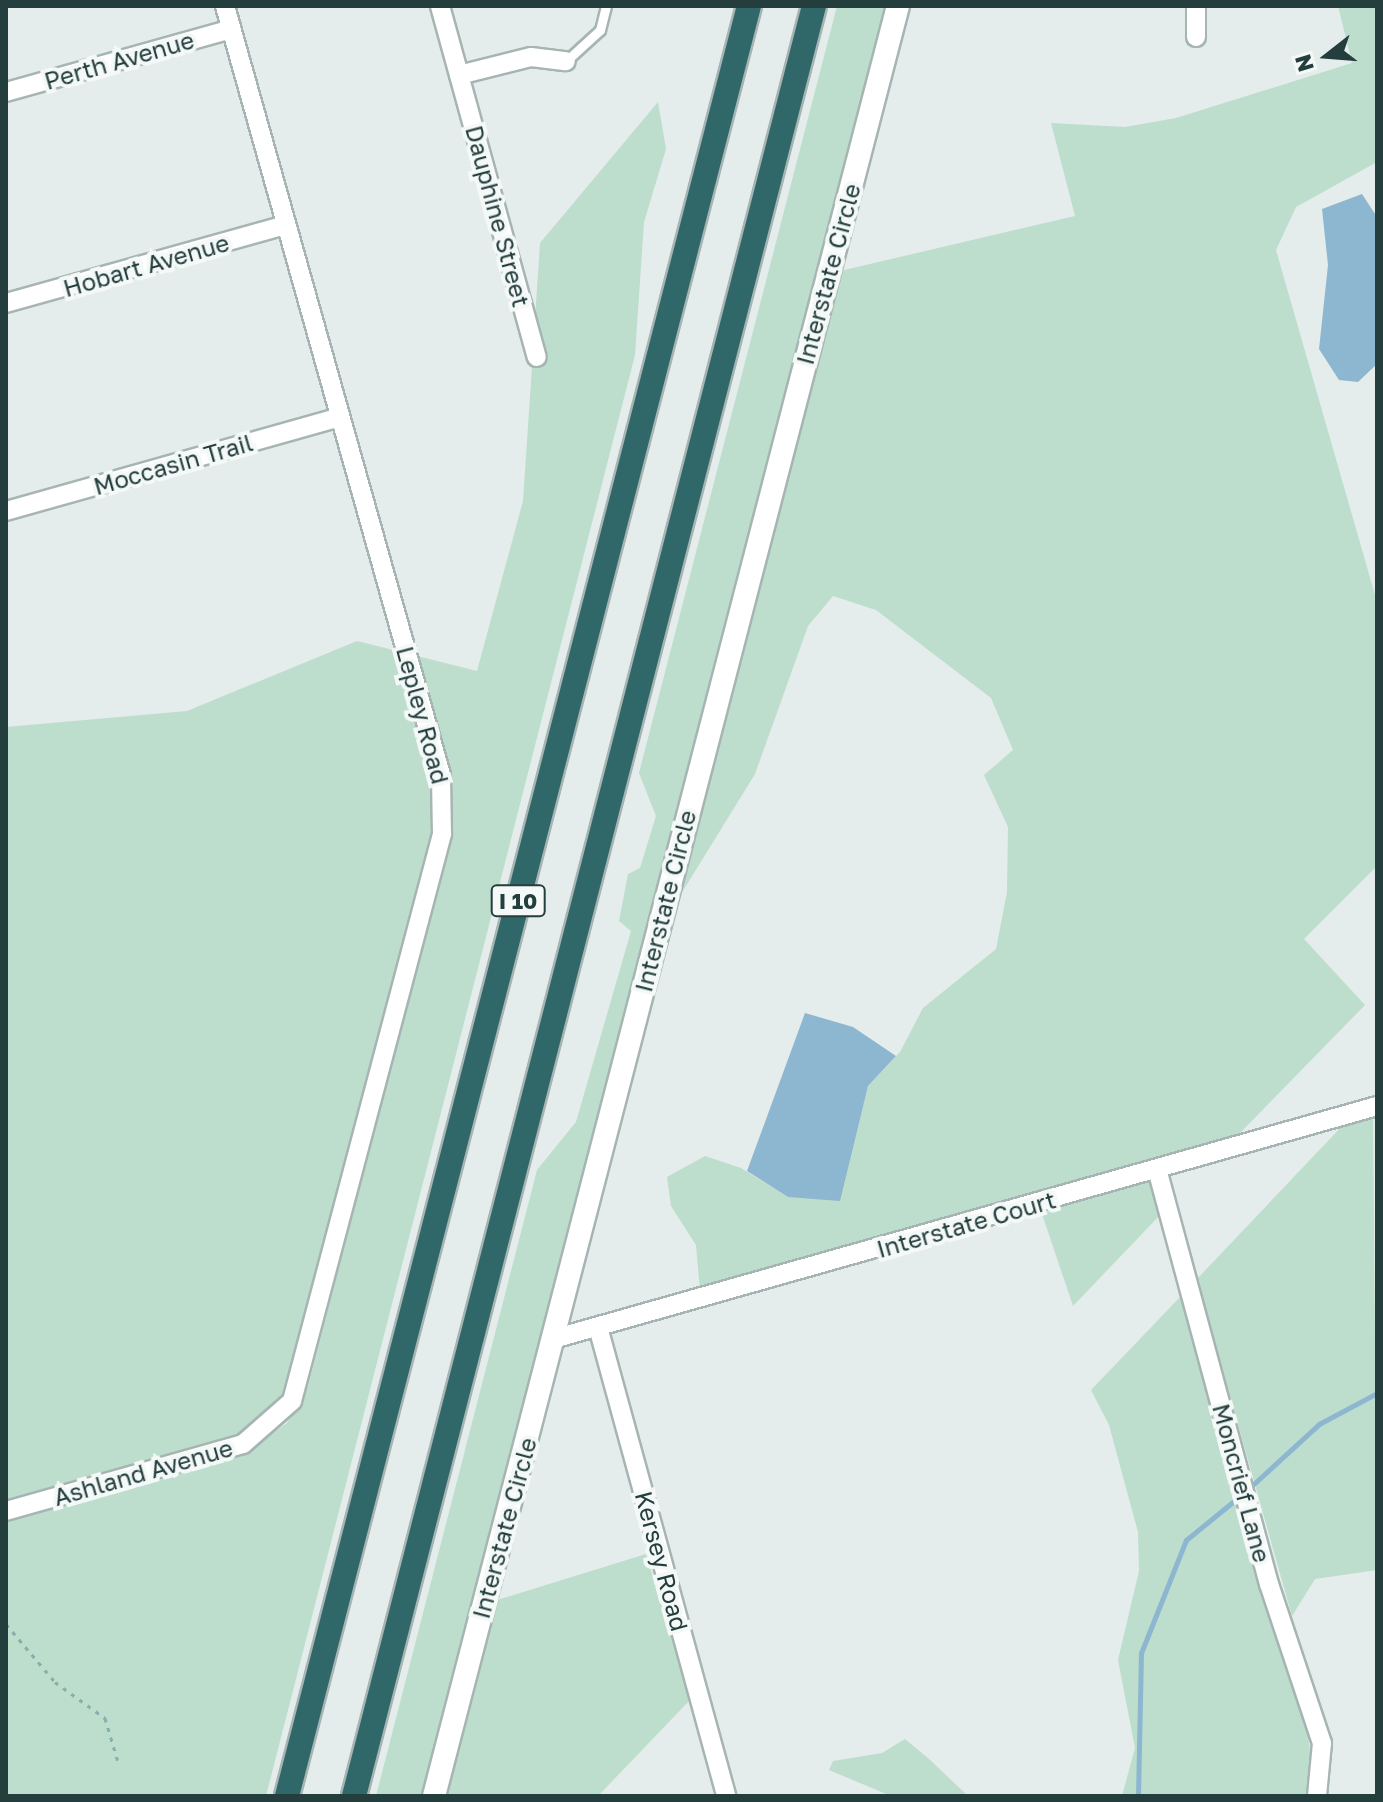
<!DOCTYPE html>
<style>
body{margin:0}
#map{position:relative;width:1383px;height:1802px;overflow:hidden;background:#e4edeb;font-family:"Golos Text",sans-serif}
div>[style]{position:absolute}
[style*='--x']{left:calc(var(--x)*1px);top:calc(var(--y)*1px);width:calc(var(--w)*1px);rotate:calc(var(--a)*1deg)}
.green>*{inset:0;background:#bdddcd}
.water>*{inset:0;background:#8db7d0}
.stream>*{height:5px;margin:-2.5px;padding:0 2.5px;transform-origin:2.5px;border-radius:2.5px;background:#8db7d0}
.path>*{height:3px;margin-top:-1.5px;transform-origin:0;background:repeating-linear-gradient(90deg,#85b0ac 0 4px,transparent 0 10px)}
.roads{filter:drop-shadow(2px 0 #a6b5b3) drop-shadow(-2px 0 #a6b5b3) drop-shadow(0 2px #a6b5b3) drop-shadow(0 -2px #a6b5b3)}
.service>*{height:9px;margin:-4.5px;padding:0 4.5px;transform-origin:4.5px;border-radius:4.5px;background:#fff}
.minor>*{height:18px;margin:-9px;padding:0 9px;transform-origin:9px;border-radius:9px;background:#fff}
.tertiary>*{height:22px;margin:-11px;padding:0 11px;transform-origin:11px;border-radius:11px;background:#fff}
.motorway>*{height:24px;margin:-12px;padding:0 12px;transform-origin:12px;border-radius:12px;background:#30686a}
span{translate:-50% -50%;white-space:nowrap;text-align:center;line-height:1.15;-webkit-text-stroke:8px #f4f9f8;paint-order:stroke}
.shield-label span{padding:2px 6px;background:#f4f9f8;border:2px solid;border-radius:6px;-webkit-text-stroke-width:0}
.shield-label{font-size:22px;color:#233e3d;font-weight:700}
.street-label{font-size:24px;color:#233e3d}
.frame{position:absolute;inset:0;border:8px solid #233e3d;pointer-events:none}
.north{position:absolute;left:1287px;top:16px;width:80px;height:80px;-webkit-text-stroke:6px #f4f9f8;paint-order:stroke;rotate:253deg;font-size:22px;font-weight:700;line-height:32px;text-align:center;color:#233e3d}
.north::after{content:'';display:block;margin:auto;width:28px;height:36px;background:#233e3d;clip-path:polygon(50% 0,100% 100%,50% 72%,0 100%)}
</style>
<div id="map">
<div class="green">
<i style="clip-path:polygon(837px 6px,889px 6px,425px 1796px,376px 1796px,537px 1170px,576px 1122px,631px 931px,619px 921px,628px 874px,640px 868px,656px 816px,639px 773px)"></i>
<i style="clip-path:polygon(1338px 6px,1377px 6px,1377px 162px,1296px 207px,1276px 250px,1377px 602px,1377px 866px,1304px 939px,1365px 1005px,1235px 1138px,700px 1290px,696px 1245px,671px 1206px,667px 1177px,705px 1156px,741px 1168px,788px 1197px,854px 1139px,868px 1086px,900px 1052px,923px 1008px,996px 949px,1007px 892px,1008px 827px,984px 775px,1013px 750px,991px 698px,876px 610px,833px 596px,808px 626px,755px 774px,673px 907px,840px 271px,1075px 216px,1051px 123px,1125px 127px,1176px 118px,1352px 63px)"></i>
<i style="clip-path:polygon(658px 102px,666px 149px,644px 222px,635px 355px,266px 1796px,6px 1796px,6px 1519px,245px 1452px,287px 1423px,308px 1386px,451px 834px,450px 773px,417px 656px,477px 671px,523px 501px,532px 367px,547px 362px,535px 319px,540px 243px)"></i>
<i style="clip-path:polygon(357px 641px,397px 651px,433px 777px,435px 819px,284px 1398px,240px 1437px,6px 1502px,6px 727px,187px 711px)"></i>
<i style="clip-path:polygon(1373px 1115px,1377px 1570px,1315px 1579px,1292px 1616px,1197px 1279px,1345px 1123px)"></i>
<i style="clip-path:polygon(1151px 1179px,1162px 1213px,1073px 1306px,1041px 1211px)"></i>
<i style="clip-path:polygon(1182px 1295px,1304px 1709px,1313px 1770px,1308px 1796px,1122px 1796px,1135px 1748px,1118px 1660px,1139px 1571px,1138px 1532px,1109px 1425px,1091px 1390px)"></i>
<i style="clip-path:polygon(646px 1554px,690px 1700px,598px 1796px,443px 1796px,494px 1601px)"></i>
<i style="clip-path:polygon(905px 1739px,929px 1759px,968px 1796px,891px 1796px,829px 1770px,833px 1761px,882px 1753px)"></i>
</div>
<div class="water">
<i style="clip-path:polygon(1362px 194px,1377px 217px,1377px 364px,1358px 382px,1339px 380px,1319px 349px,1328px 265px,1322px 209px)"></i>
<i style="clip-path:polygon(805px 1013px,853px 1027px,896px 1056px,868px 1086px,840px 1201px,788px 1197px,747px 1171px)"></i>
</div>
<div class="stream">
<i style="--x:1247;--y:1490;--w:98;--a:-42.5"></i>
<i style="--x:1319;--y:1424;--w:66;--a:-28.1"></i>
<i style="--x:1138;--y:1796;--w:143;--a:-88.8"></i>
<i style="--x:1141;--y:1653;--w:122;--a:-68.3"></i>
<i style="--x:1186;--y:1540;--w:70;--a:-39.2"></i>
</div>
<div class="path">
<i style="--x:6;--y:1624;--w:76;--a:49.8"></i>
<i style="--x:55;--y:1682;--w:62;--a:35.8"></i>
<i style="--x:105;--y:1718;--w:46;--a:73.5"></i>
</div>
<div class="roads">
<div class="service">
<i style="--x:566;--y:61;--w:46;--a:-42.4"></i>
<i style="--x:600;--y:30;--w:25;--a:-76"></i>
</div>
<div class="minor">
<i style="--x:440;--y:6;--w:364;--a:74.6"></i>
<i style="--x:1196;--y:6;--w:31;--a:90"></i>
<i style="--x:459;--y:75;--w:74;--a:-14"></i>
<i style="--x:531;--y:57;--w:35;--a:7"></i>
<i style="--x:6;--y:92;--w:234;--a:-15.6"></i>
<i style="--x:6;--y:303;--w:291;--a:-15.6"></i>
<i style="--x:6;--y:511;--w:347;--a:-15.7"></i>
<i style="--x:1157;--y:1169;--w:430;--a:74.9"></i>
<i style="--x:1269;--y:1584;--w:168;--a:71.6"></i>
<i style="--x:1322;--y:1743;--w:53;--a:95.4"></i>
<i style="--x:598;--y:1327;--w:486;--a:74.7"></i>
<i style="--x:553;--y:1339;--w:856;--a:-15.79"></i>
<i style="--x:6;--y:1511;--w:246;--a:-15.8"></i>
<i style="--x:243;--y:1444;--w:65;--a:-41.3"></i>
<i style="--x:292;--y:1401;--w:587;--a:-75.18"></i>
<i style="--x:442;--y:834;--w:59;--a:-91"></i>
<i style="--x:441;--y:775;--w:799;--a:-105.69"></i>
</div>
<div class="tertiary">
<i style="--x:434;--y:1796;--w:1849;--a:-75.47"></i>
</div>
<div class="motorway">
<i style="--x:287;--y:1796;--w:1849;--a:-75.53"></i>
<i style="--x:354;--y:1796;--w:1848;--a:-75.59"></i>
</div>
</div>
<div class="shield-label">
<span style="left:518px;top:901px">I 10</span>
</div>
<div class="street-label">
<span style="left:119px;top:60px;rotate:-16deg">Perth Avenue</span>
<span style="left:498px;top:216px;rotate:75deg">Dauphine Street</span>
<span style="left:146px;top:265px;rotate:-16deg">Hobart Avenue</span>
<span style="left:828px;top:274px;rotate:-75deg">Interstate Circle</span>
<span style="left:173px;top:464px;rotate:-16deg">Moccasin Trail</span>
<span style="left:423px;top:715px;rotate:75deg">Lepley Road</span>
<span style="left:665px;top:901px;rotate:-76deg">Interstate Circle</span>
<span style="left:966px;top:1224px;rotate:-16deg">Interstate Court</span>
<span style="left:143px;top:1472px;rotate:-16deg">Ashland Avenue</span>
<span style="left:1242px;top:1483px;rotate:75deg">Moncrief Lane</span>
<span style="left:504px;top:1528px;rotate:-75deg">Interstate Circle</span>
<span style="left:662px;top:1561px;rotate:75deg">Kersey Road</span>
</div>
<div class="frame"></div>
<div class="north">N</div>
</div>
